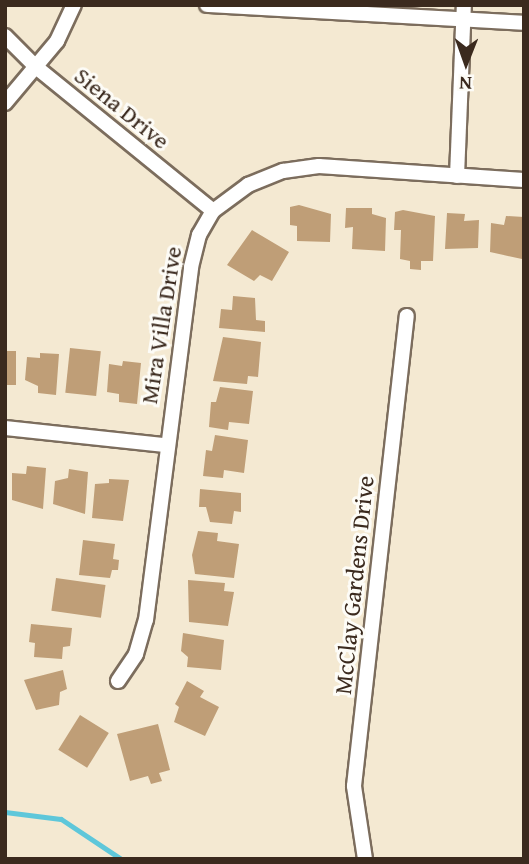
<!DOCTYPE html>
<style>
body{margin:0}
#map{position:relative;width:529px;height:864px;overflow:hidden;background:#f4e9d2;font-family:"Gentium Book Plus",serif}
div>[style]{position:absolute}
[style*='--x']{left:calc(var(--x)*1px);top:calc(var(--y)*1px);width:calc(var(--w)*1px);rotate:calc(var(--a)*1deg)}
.stream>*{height:5px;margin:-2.5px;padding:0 2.5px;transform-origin:2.5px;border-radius:2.5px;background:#5ec7da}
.building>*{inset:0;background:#bf9e77;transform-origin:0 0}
.roads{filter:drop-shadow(2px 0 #7c6d5d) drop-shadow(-2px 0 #7c6d5d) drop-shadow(0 2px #7c6d5d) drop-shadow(0 -2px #7c6d5d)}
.street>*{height:14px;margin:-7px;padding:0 7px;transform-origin:7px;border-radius:7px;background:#fff}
span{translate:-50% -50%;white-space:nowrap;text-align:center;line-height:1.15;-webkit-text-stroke:6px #fdfcf7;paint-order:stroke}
.street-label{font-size:24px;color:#3b2a1e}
.frame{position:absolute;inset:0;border:7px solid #3b2a1e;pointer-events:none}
.north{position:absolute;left:431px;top:28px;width:70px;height:70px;-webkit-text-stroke:5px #fdfcf7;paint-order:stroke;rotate:181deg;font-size:19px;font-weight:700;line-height:28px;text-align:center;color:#3b2a1e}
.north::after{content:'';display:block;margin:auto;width:24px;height:32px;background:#3b2a1e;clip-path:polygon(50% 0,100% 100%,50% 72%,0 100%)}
</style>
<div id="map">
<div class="stream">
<i style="--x:5;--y:812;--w:56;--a:7.1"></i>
<i style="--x:61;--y:819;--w:72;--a:33.7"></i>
</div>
<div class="building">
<i style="clip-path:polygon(299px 205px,331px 214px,330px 242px,297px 241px,297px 226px,290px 225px,290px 207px)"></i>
<i style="clip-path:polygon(346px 208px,372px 208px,372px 214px,386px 218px,385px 251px,352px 249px,353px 227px,345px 228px)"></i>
<i style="clip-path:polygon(403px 210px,435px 216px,433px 261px,421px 261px,421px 270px,410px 269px,410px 261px,400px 259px,401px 230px,394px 230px,395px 212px)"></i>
<i style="clip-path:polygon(447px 213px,465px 214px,464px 221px,479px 220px,478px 248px,445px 249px)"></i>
<i style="clip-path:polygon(506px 216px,524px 217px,522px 259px,490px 252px,491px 223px,504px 225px)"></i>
<i style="clip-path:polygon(252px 230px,289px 252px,272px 281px,260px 275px,254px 281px,227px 265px)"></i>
<i style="clip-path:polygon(233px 296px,255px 298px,256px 320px,265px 321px,265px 332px,219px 328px,221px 309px,232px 310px)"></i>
<i style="clip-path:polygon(223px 337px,261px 342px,258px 377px,248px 376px,247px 384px,213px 381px)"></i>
<i style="left:70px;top:348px;width:31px;height:45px;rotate:6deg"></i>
<i style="left:5px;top:351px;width:11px;height:34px"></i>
<i style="clip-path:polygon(40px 353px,59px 354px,56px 395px,38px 393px,38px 386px,25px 380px,27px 357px,40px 358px)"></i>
<i style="clip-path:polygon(123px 361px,141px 363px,137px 404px,119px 402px,119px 394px,107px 392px,109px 364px,122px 366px)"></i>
<i style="clip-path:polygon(220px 387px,253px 391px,249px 424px,229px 422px,228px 430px,209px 427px,211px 402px,216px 402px)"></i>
<i style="clip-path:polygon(215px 435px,248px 440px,244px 473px,224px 470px,223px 478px,203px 476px,206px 450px,212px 451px)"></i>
<i style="clip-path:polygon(27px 466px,46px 468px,43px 509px,12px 500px,12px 473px,26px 474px)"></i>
<i style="clip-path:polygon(69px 469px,88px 472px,85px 514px,53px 504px,55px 481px,68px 478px)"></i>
<i style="clip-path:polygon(109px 479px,129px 480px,123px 521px,92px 518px,95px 484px,109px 483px)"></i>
<i style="clip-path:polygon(200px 489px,241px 493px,241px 512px,234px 511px,232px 524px,210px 522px,206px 507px,199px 507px)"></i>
<i style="clip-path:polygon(198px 531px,218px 533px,217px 541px,239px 544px,234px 578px,195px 574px,192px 555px)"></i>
<i style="clip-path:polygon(83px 540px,115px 544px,113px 559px,119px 560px,118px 570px,112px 570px,110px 578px,79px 575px)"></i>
<i style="left:56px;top:578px;width:50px;height:33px;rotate:8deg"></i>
<i style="clip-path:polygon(188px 580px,225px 583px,224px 591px,234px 592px,228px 626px,189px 622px)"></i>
<i style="clip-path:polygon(31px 624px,72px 628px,70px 646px,63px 647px,62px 659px,34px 657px,35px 643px,29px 642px)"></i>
<i style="clip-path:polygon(183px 633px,224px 640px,221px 670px,187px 667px,188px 657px,181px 651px)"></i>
<i style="clip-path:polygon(63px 670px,67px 689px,60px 692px,59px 705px,36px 710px,24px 680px)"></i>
<i style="clip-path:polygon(187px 681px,204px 691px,200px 697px,219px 707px,205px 736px,174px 722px,179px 707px,175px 704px)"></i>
<i style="left:80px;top:715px;width:34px;height:41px;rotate:32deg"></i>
<i style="clip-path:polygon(158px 724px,170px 770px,159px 773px,162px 781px,151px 784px,148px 776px,130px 781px,117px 734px)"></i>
</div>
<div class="roads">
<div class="street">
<i style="--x:207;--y:5;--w:318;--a:3.2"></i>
<i style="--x:5;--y:36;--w:44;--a:45"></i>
<i style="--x:36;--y:67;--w:228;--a:39.1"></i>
<i style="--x:5;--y:103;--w:81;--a:-50"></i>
<i style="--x:57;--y:41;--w:40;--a:-65"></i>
<i style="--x:457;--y:176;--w:171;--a:-87.7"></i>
<i style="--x:5;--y:428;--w:161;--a:6.1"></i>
<i style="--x:118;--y:681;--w:32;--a:-56"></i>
<i style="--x:136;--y:654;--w:35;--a:-74"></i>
<i style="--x:146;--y:620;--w:356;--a:-82.7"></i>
<i style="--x:191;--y:267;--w:33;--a:-76"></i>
<i style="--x:199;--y:235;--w:28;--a:-60"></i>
<i style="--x:213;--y:211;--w:44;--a:-36.6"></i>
<i style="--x:248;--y:185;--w:38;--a:-22"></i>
<i style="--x:283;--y:171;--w:36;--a:-8"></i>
<i style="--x:319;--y:166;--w:205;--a:3.9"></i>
<i style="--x:365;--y:859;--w:74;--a:-98.6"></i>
<i style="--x:354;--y:786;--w:473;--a:-83.6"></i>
</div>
</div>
<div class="street-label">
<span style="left:122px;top:108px;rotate:39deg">Siena Drive</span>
<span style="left:161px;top:325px;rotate:-81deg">Mira Villa Drive</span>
<span style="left:354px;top:585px;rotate:-84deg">McClay Gardens Drive</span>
</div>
<div class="frame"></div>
<div class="north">N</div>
</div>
